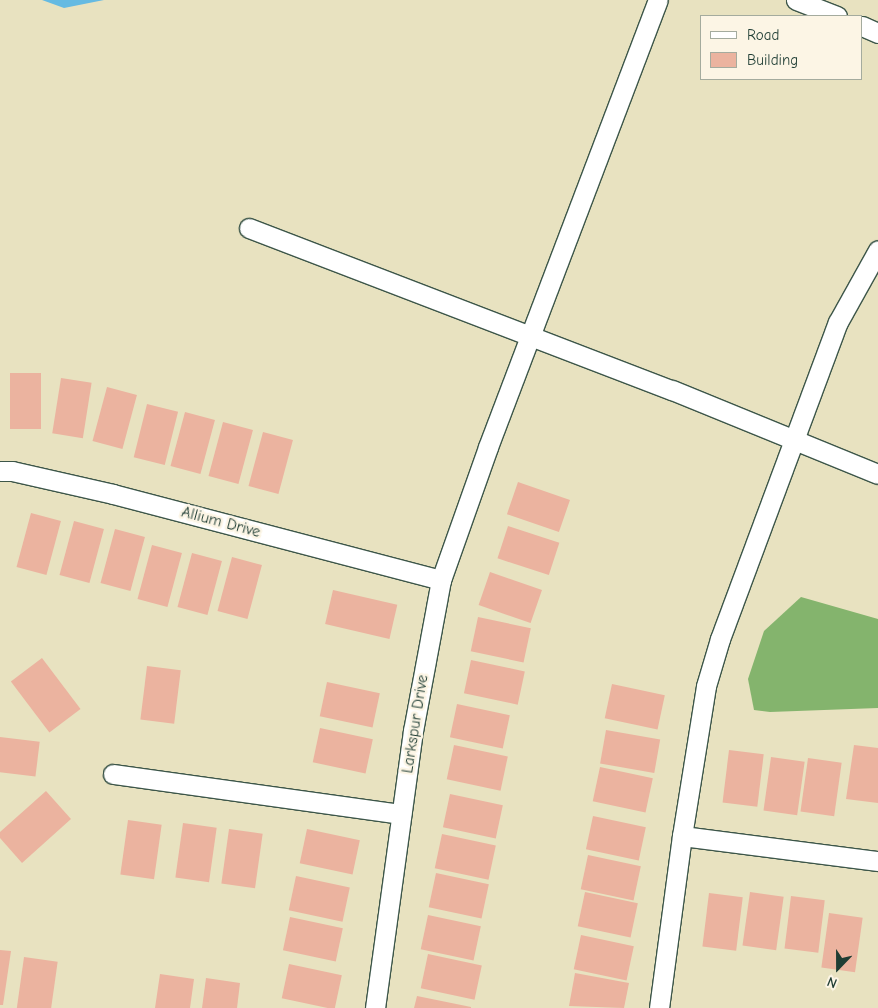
<!DOCTYPE html>
<style>
body{margin:0}
#map{position:relative;width:878px;height:1008px;overflow:hidden;background:#e8e2c0;font-family:"Comic Neue",sans-serif}
div>[style]{position:absolute}
[style*='--x']{left:calc(var(--x)*1px);top:calc(var(--y)*1px);width:calc(var(--w)*1px);rotate:calc(var(--a)*1deg)}
.forest>*{inset:0;background:#84b46d}
.water>*{inset:0;background:#65bae2}
.building>*{inset:0;background:#ebb39f;transform-origin:0 0}
.roads{filter:drop-shadow(1px 0 #3d5649) drop-shadow(-1px 0 #3d5649) drop-shadow(0 1px #3d5649) drop-shadow(0 -1px #3d5649)}
.minor>*{height:19px;margin:-9.5px;padding:0 9.5px;transform-origin:9.5px;border-radius:9.5px;background:#fff}
span{translate:-50% -50%;white-space:nowrap;text-align:center;line-height:1.15;-webkit-text-stroke:5px #fcf5e5;paint-order:stroke}
.street-label{font-size:16px;color:#1f3d34}
.legend{position:absolute;left:700px;top:15px;width:162px;height:65px;box-sizing:border-box;background:#fcf5e5;border:1px solid #a4ab9e;margin:0;padding:6px 9px;list-style:none;font-size:15px;color:#1f3d34}
.legend li{display:flex;align-items:center;gap:10px;height:25px}
.legend b{width:25px;border:1px solid #a4ab9e}
.north{position:absolute;left:813px;top:943px;width:50px;height:50px;-webkit-text-stroke:4px #fcf5e5;paint-order:stroke;rotate:202deg;font-size:14px;font-weight:700;line-height:20px;text-align:center;color:#1f3d34}
.north::after{content:'';display:block;margin:auto;width:18px;height:22px;background:#1f3d34;clip-path:polygon(50% 0,100% 100%,50% 72%,0 100%)}
</style>
<div id="map">
<div class="forest">
<i style="clip-path:polygon(801px 597px,878px 619px,878px 708px,770px 712px,754px 710px,748px 679px,764px 631px)"></i>
</div>
<div class="water">
<i style="clip-path:polygon(42px 0,104px 0,64px 8px)"></i>
</div>
<div class="building">
<i style="left:10px;top:373px;width:31px;height:56px"></i>
<i style="left:61px;top:378px;width:31px;height:56px;rotate:9deg"></i>
<i style="left:107px;top:387px;width:31px;height:56px;rotate:15deg"></i>
<i style="left:147px;top:404px;width:32px;height:55px;rotate:14deg"></i>
<i style="left:185px;top:412px;width:31px;height:56px;rotate:15deg"></i>
<i style="left:223px;top:422px;width:31px;height:56px;rotate:15deg"></i>
<i style="left:263px;top:432px;width:31px;height:56px;rotate:15deg"></i>
<i style="left:518px;top:482px;width:55px;height:34px;rotate:19deg"></i>
<i style="left:31px;top:513px;width:31px;height:56px;rotate:15deg"></i>
<i style="left:74px;top:521px;width:31px;height:56px;rotate:15deg"></i>
<i style="left:508px;top:526px;width:54px;height:34px;rotate:18deg"></i>
<i style="left:115px;top:529px;width:31px;height:56px;rotate:15deg"></i>
<i style="left:152px;top:545px;width:31px;height:56px;rotate:15deg"></i>
<i style="left:192px;top:553px;width:31px;height:56px;rotate:15deg"></i>
<i style="left:232px;top:557px;width:31px;height:56px;rotate:15deg"></i>
<i style="left:490px;top:572px;width:55px;height:35px;rotate:19deg"></i>
<i style="left:333px;top:590px;width:66px;height:35px;rotate:13deg"></i>
<i style="left:478px;top:617px;width:54px;height:35px;rotate:12deg"></i>
<i style="left:42px;top:658px;width:64px;height:39px;rotate:53deg"></i>
<i style="left:471px;top:660px;width:55px;height:34px;rotate:12deg"></i>
<i style="left:147px;top:666px;width:34px;height:54px;rotate:7deg"></i>
<i style="left:327px;top:682px;width:54px;height:35px;rotate:12deg"></i>
<i style="left:612px;top:684px;width:54px;height:35px;rotate:12deg"></i>
<i style="left:457px;top:704px;width:54px;height:34px;rotate:12deg"></i>
<i style="left:320px;top:728px;width:54px;height:35px;rotate:12deg"></i>
<i style="left:606px;top:730px;width:55px;height:34px;rotate:10deg"></i>
<i style="left:0;top:737px;width:40px;height:35px;rotate:7deg"></i>
<i style="left:454px;top:745px;width:55px;height:35px;rotate:12deg"></i>
<i style="clip-path:polygon(854px 745px,878px 748px,878px 803px,846px 799px)"></i>
<i style="left:729px;top:750px;width:35px;height:53px;rotate:7deg"></i>
<i style="left:771px;top:757px;width:34px;height:54px;rotate:8deg"></i>
<i style="left:808px;top:758px;width:34px;height:54px;rotate:8deg"></i>
<i style="left:600px;top:767px;width:54px;height:35px;rotate:12deg"></i>
<i style="clip-path:polygon(46px 791px,71px 819px,22px 863px,0 838px,0 832px)"></i>
<i style="left:450px;top:794px;width:54px;height:34px;rotate:12deg"></i>
<i style="left:593px;top:816px;width:54px;height:34px;rotate:12deg"></i>
<i style="left:128px;top:820px;width:34px;height:55px;rotate:8deg"></i>
<i style="left:183px;top:823px;width:34px;height:55px;rotate:8deg"></i>
<i style="left:229px;top:829px;width:34px;height:55px;rotate:8deg"></i>
<i style="left:307px;top:829px;width:54px;height:35px;rotate:12deg"></i>
<i style="left:442px;top:834px;width:55px;height:35px;rotate:12deg"></i>
<i style="left:588px;top:855px;width:54px;height:35px;rotate:12deg"></i>
<i style="left:436px;top:873px;width:54px;height:35px;rotate:12deg"></i>
<i style="left:296px;top:876px;width:55px;height:35px;rotate:12deg"></i>
<i style="left:585px;top:892px;width:54px;height:35px;rotate:12deg"></i>
<i style="left:750px;top:892px;width:34px;height:54px;rotate:8deg"></i>
<i style="left:709px;top:893px;width:34px;height:54px;rotate:7deg"></i>
<i style="left:791px;top:896px;width:34px;height:53px;rotate:7deg"></i>
<i style="left:829px;top:913px;width:34px;height:55px;rotate:8deg"></i>
<i style="left:428px;top:915px;width:54px;height:35px;rotate:12deg"></i>
<i style="left:290px;top:917px;width:54px;height:34px;rotate:12deg"></i>
<i style="left:581px;top:935px;width:54px;height:35px;rotate:12deg"></i>
<i style="clip-path:polygon(0 950px,11px 951px,3px 1005px,0 1005px)"></i>
<i style="left:428px;top:954px;width:55px;height:35px;rotate:12deg"></i>
<i style="left:24px;top:957px;width:34px;height:52px;rotate:8deg"></i>
<i style="left:289px;top:964px;width:54px;height:35px;rotate:12deg"></i>
<i style="clip-path:polygon(575px 973px,629px 983px,624px 1008px,569px 1006px)"></i>
<i style="clip-path:polygon(160px 974px,194px 979px,190px 1008px,155px 1008px)"></i>
<i style="clip-path:polygon(206px 978px,240px 983px,237px 1008px,202px 1008px)"></i>
<i style="clip-path:polygon(417px 996px,471px 1007px,471px 1008px,414px 1008px)"></i>
</div>
<div class="roads">
<div class="minor">
<i style="--x:796;--y:0;--w:44;--a:21.3"></i>
<i style="--x:862;--y:26;--w:17;--a:24"></i>
<i style="--x:249;--y:228;--w:453;--a:21"></i>
<i style="--x:672;--y:390;--w:222;--a:22.2"></i>
<i style="--x:0;--y:471;--w:12;--a:0"></i>
<i style="--x:12;--y:471;--w:104;--a:12.8"></i>
<i style="--x:113;--y:494;--w:339;--a:14.7"></i>
<i style="--x:113;--y:774;--w:291;--a:7.9"></i>
<i style="--x:682;--y:836;--w:198;--a:7.3"></i>
<i style="--x:375;--y:1008;--w:280;--a:-82.2"></i>
<i style="--x:413;--y:731;--w:154;--a:-79.5"></i>
<i style="--x:441;--y:580;--w:141;--a:-70.5"></i>
<i style="--x:488;--y:447;--w:478;--a:-69.2"></i>
<i style="--x:659;--y:1008;--w:174;--a:-82.4"></i>
<i style="--x:682;--y:836;--w:152;--a:-80.9"></i>
<i style="--x:706;--y:686;--w:49;--a:-73.4"></i>
<i style="--x:720;--y:639;--w:338;--a:-69.6"></i>
<i style="--x:838;--y:322;--w:82;--a:-60.9"></i>
</div>
</div>
<div class="street-label">
<span style="left:221px;top:522px;rotate:15deg">Allium Drive</span>
<span style="left:415px;top:724px;rotate:-81deg">Larkspur Drive</span>
</div>
<ul class="legend">
<li><b style="height:6px;background:#fff"></b>Road</li>
<li><b style="height:14px;background:#ebb39f"></b>Building</li>
</ul>
<div class="north">N</div>
</div>
